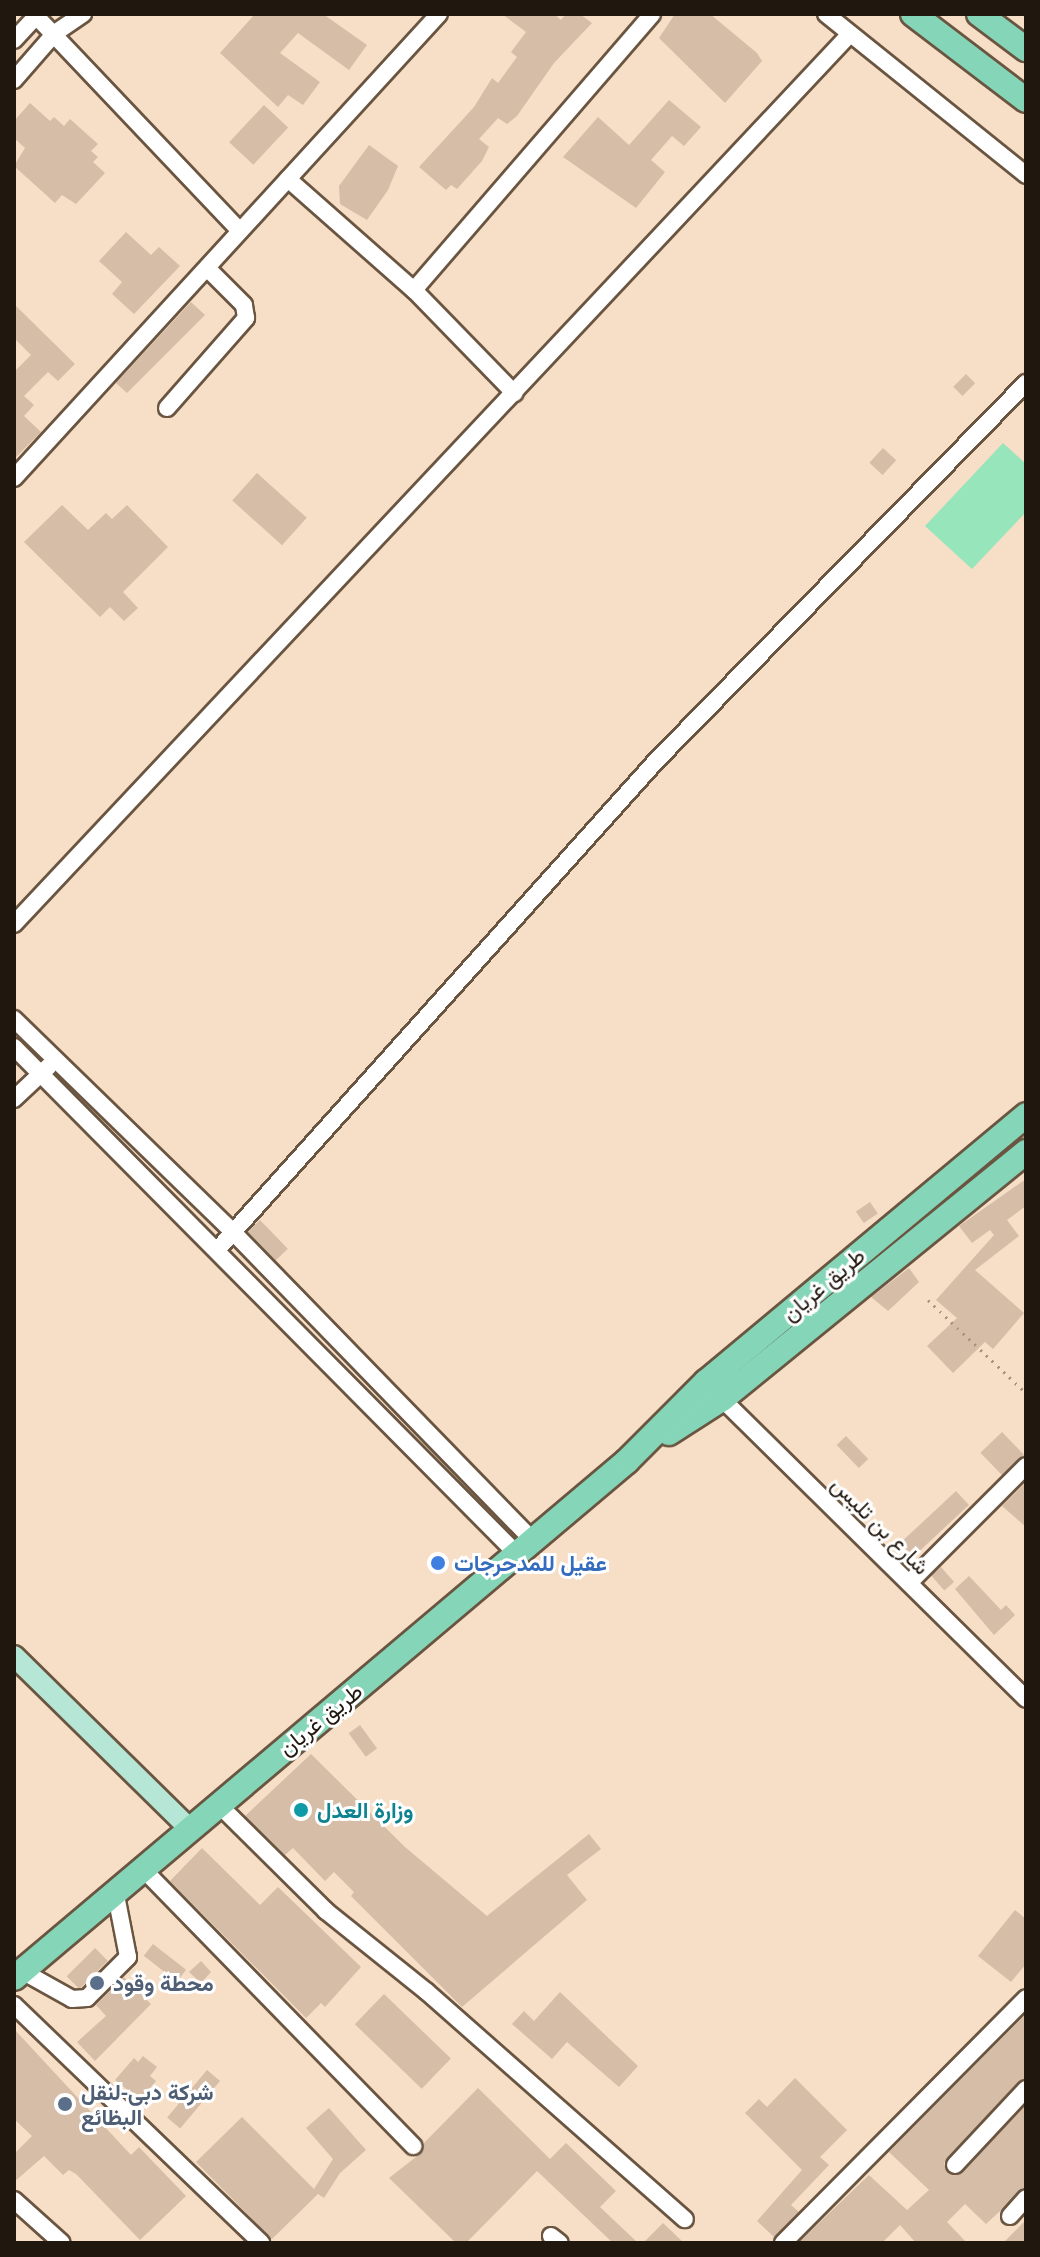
<!DOCTYPE html>
<meta charset="utf-8">
<style>
body{margin:0}
#map{position:relative;width:1040px;height:2257px;overflow:hidden;background:#f7dec6;font-family:"Noto Serif",Vazirmatn,serif}
div>[style]{position:absolute}
[style*='--x']{left:calc(var(--x)*1px);top:calc(var(--y)*1px);width:calc(var(--w)*1px);rotate:calc(var(--a)*1deg)}
.green>*{inset:0;background:#97e5ba}
.building>*{inset:0;background:#d6bda7;transform-origin:0 0}
.path>*{height:3px;margin-top:-1.5px;transform-origin:0;background:repeating-linear-gradient(90deg,#a69381 0 2px,transparent 0 8px)}
.roads{filter:drop-shadow(2px 0 #6a5541) drop-shadow(-2px 0 #6a5541) drop-shadow(0 2px #6a5541) drop-shadow(0 -2px #6a5541)}
.minor>*{height:16px;margin:-8px;padding:0 8px;transform-origin:8px;border-radius:8px;background:#fff}
.major>*{height:20px;margin:-10px;padding:0 10px;transform-origin:10px;border-radius:10px;background:#b6e6d5}
.highway>*{height:24px;margin:-12px;padding:0 12px;transform-origin:12px;border-radius:12px;background:#85d6b9}
.dots>*{width:22px;height:22px;translate:-50% -50%;box-sizing:border-box;border:4px solid #fff;border-radius:50%}
span{translate:-50% -50%;white-space:nowrap;text-align:center;line-height:1.15;-webkit-text-stroke:6px #fff;paint-order:stroke}
.street-label{font-size:22px;color:#20170f}
.shop-label{font-size:22px;color:#366cbe;font-weight:700}
.left{translate:0 -50%;text-align:left}
.culture-label{font-size:22px;color:#0d838f;font-weight:700}
.service-label{font-size:22px;color:#4e5e75;font-weight:700}
.frame{position:absolute;inset:0;border:16px solid #20170f;pointer-events:none}
</style>
<div id="map">
<div class="green">
<i style="clip-path:polygon(1003px 443px,1026px 464px,1026px 512px,972px 569px,925px 526px)"></i>
</div>
<div class="building">
<i style="clip-path:polygon(255px 14px,323px 14px,367px 45px,349px 70px,298px 33px,280px 53px,320px 82px,303px 105px,288px 95px,278px 107px,220px 53px)"></i>
<i style="clip-path:polygon(502px 14px,554px 14px,561px 20px,566px 14px,580px 14px,592px 23px,554px 63px,517px 116px,507px 124px,498px 118px,479px 139px,489px 147px,482px 161px,457px 189px,451px 185px,446px 190px,419px 167px,474px 107px,492px 78px,498px 83px,517px 57px,511px 52px,526px 32px)"></i>
<i style="clip-path:polygon(675px 14px,710px 14px,757px 53px,762px 61px,725px 103px,659px 38px)"></i>
<i style="clip-path:polygon(669px 100px,701px 127px,684px 146px,672px 136px,651px 160px,665px 172px,636px 208px,563px 157px,598px 117px,629px 145px)"></i>
<i style="clip-path:polygon(30px 103px,50px 121px,54px 117px,64px 126px,70px 119px,98px 144px,91px 151px,98px 157px,93px 162px,105px 173px,76px 204px,62px 195px,55px 203px,14px 166px,25px 148px,14px 138px,14px 121px)"></i>
<i style="left:264px;top:105px;width:33px;height:51px;rotate:43deg"></i>
<i style="clip-path:polygon(369px 145px,398px 166px,388px 190px,367px 220px,340px 204px,339px 186px)"></i>
<i style="clip-path:polygon(126px 232px,151px 255px,159px 247px,180px 266px,134px 314px,112px 294px,122px 282px,99px 261px)"></i>
<i style="clip-path:polygon(191px 302px,205px 315px,127px 393px,116px 383px)"></i>
<i style="clip-path:polygon(14px 304px,75px 364px,58px 381px,48px 372px,24px 396px,34px 405px,24px 416px,41px 432px,14px 459px,14px 372px,31px 355px,14px 338px)"></i>
<i style="left:966px;top:374px;width:13px;height:18px;rotate:45deg"></i>
<i style="left:883px;top:448px;width:18px;height:20px;rotate:43deg"></i>
<i style="left:257px;top:473px;width:67px;height:37px;rotate:42deg"></i>
<i style="clip-path:polygon(62px 505px,88px 530px,106px 513px,112px 519px,127px 505px,168px 547px,123px 592px,138px 608px,124px 621px,110px 607px,100px 617px,24px 542px)"></i>
<i style="clip-path:polygon(1026px 1179px,1026px 1206px,1007px 1220px,1019px 1236px,975px 1270px,1024px 1313px,993px 1349px,985px 1342px,953px 1373px,927px 1346px,957px 1318px,936px 1300px,994px 1235px,990px 1230px,972px 1243px,959px 1226px)"></i>
<i style="left:870px;top:1202px;width:14px;height:17px;rotate:56deg"></i>
<i style="left:260px;top:1220px;width:40px;height:17px;rotate:46deg"></i>
<i style="clip-path:polygon(909px 1268px,919px 1282px,888px 1311px,871px 1297px)"></i>
<i style="left:1002px;top:1432px;width:32px;height:30px;rotate:46deg"></i>
<i style="left:846px;top:1436px;width:32px;height:13px;rotate:46deg"></i>
<i style="clip-path:polygon(1026px 1482px,1026px 1527px,1002px 1506px)"></i>
<i style="left:956px;top:1491px;width:19px;height:76px;rotate:47deg"></i>
<i style="left:941px;top:1567px;width:20px;height:13px;rotate:49deg"></i>
<i style="clip-path:polygon(969px 1576px,1001px 1610px,1006px 1605px,1015px 1615px,994px 1635px,955px 1589px)"></i>
<i style="left:360px;top:1725px;width:29px;height:14px;rotate:54deg"></i>
<i style="clip-path:polygon(311px 1754px,405px 1847px,487px 1916px,589px 1834px,601px 1849px,567px 1875px,587px 1900px,462px 2007px,351px 1896px,354px 1892px,334px 1872px,325px 1881px,293px 1848px,285px 1855px,245px 1816px)"></i>
<i style="clip-path:polygon(202px 1848px,260px 1905px,278px 1887px,361px 1967px,325px 2007px,321px 2003px,306px 2018px,170px 1881px)"></i>
<i style="clip-path:polygon(1015px 1910px,1026px 1919px,1026px 1964px,1011px 1982px,978px 1956px)"></i>
<i style="left:153px;top:1944px;width:42px;height:15px;rotate:38deg"></i>
<i style="left:95px;top:1948px;width:18px;height:40px;rotate:45deg"></i>
<i style="clip-path:polygon(201px 1961px,211px 1972px,201px 1983px,189px 1972px)"></i>
<i style="clip-path:polygon(124px 1977px,151px 2004px,95px 2061px,77px 2042px,106px 2016px,96px 2005px)"></i>
<i style="clip-path:polygon(560px 1992px,638px 2066px,619px 2087px,567px 2042px,552px 2059px,512px 2024px,524px 2011px,534px 2021px)"></i>
<i style="left:384px;top:1994px;width:93px;height:42px;rotate:44deg"></i>
<i style="clip-path:polygon(1026px 2014px,1026px 2078px,944px 2163px,948px 2174px,962px 2173px,1026px 2105px,1026px 2187px,986px 2224px,965px 2204px,947px 2222px,967px 2243px,916px 2243px,900px 2225px,882px 2243px,798px 2243px,869px 2175px,907px 2210px,929px 2190px,889px 2152px)"></i>
<i style="clip-path:polygon(14px 2029px,131px 2155px,139px 2147px,186px 2196px,140px 2240px,76px 2174px,69px 2170px,63px 2175px,44px 2156px,14px 2182px,14px 2154px,32px 2136px,14px 2119px)"></i>
<i style="clip-path:polygon(143px 2056px,157px 2067px,150px 2076px,156px 2081px,140px 2100px,115px 2080px,134px 2058px,138px 2062px)"></i>
<i style="left:207px;top:2070px;width:17px;height:62px;rotate:40deg"></i>
<i style="clip-path:polygon(795px 2078px,847px 2130px,820px 2157px,829px 2165px,791px 2205px,799px 2212px,774px 2237px,757px 2221px,802px 2170px,745px 2113px,759px 2099px,767px 2107px)"></i>
<i style="clip-path:polygon(478px 2088px,550px 2159px,566px 2143px,616px 2191px,600px 2207px,638px 2243px,613px 2243px,537px 2171px,466px 2243px,456px 2243px,389px 2178px,421px 2153px,424px 2143px)"></i>
<i style="clip-path:polygon(329px 2108px,366px 2150px,340px 2173px,324px 2198px,318px 2194px,272px 2239px,196px 2162px,242px 2117px,314px 2189px,333px 2159px,306px 2128px)"></i>
<i style="clip-path:polygon(1026px 2220px,1026px 2243px,1003px 2243px)"></i>
<i style="clip-path:polygon(663px 2223px,684px 2243px,643px 2243px)"></i>
</div>
<div class="path">
<i style="--x:928;--y:1300;--w:135;--a:43.5"></i>
</div>
<div class="roads">
<div class="minor">
<i style="--x:826;--y:14;--w:257;--a:38.8"></i>
<i style="--x:36;--y:16;--w:296;--a:46.5"></i>
<i style="--x:14;--y:40;--w:35;--a:-47"></i>
<i style="--x:14;--y:80;--w:62;--a:-48.9"></i>
<i style="--x:55;--y:33;--w:34;--a:-34"></i>
<i style="--x:288;--y:179;--w:168;--a:41.4"></i>
<i style="--x:414;--y:290;--w:144;--a:45.8"></i>
<i style="--x:414;--y:290;--w:364;--a:-49.2"></i>
<i style="--x:167;--y:408;--w:120;--a:-48.7"></i>
<i style="--x:246;--y:318;--w:13;--a:-99"></i>
<i style="--x:244;--y:305;--w:52;--a:-135"></i>
<i style="--x:14;--y:478;--w:629;--a:-47.51"></i>
<i style="--x:14;--y:924;--w:1221;--a:-46.79"></i>
<i style="--x:14;--y:1019;--w:304;--a:44.2"></i>
<i style="--x:232;--y:1231;--w:429;--a:45.8"></i>
<i style="--x:14;--y:1047;--w:711;--a:45.23"></i>
<i style="--x:14;--y:1099;--w:48;--a:-43.3"></i>
<i style="--x:218;--y:1249;--w:656;--a:-48.09"></i>
<i style="--x:656;--y:761;--w:529;--a:-45.61"></i>
<i style="--x:717;--y:1394;--w:434;--a:44.6"></i>
<i style="--x:909;--y:1583;--w:165;--a:-45"></i>
<i style="--x:217;--y:1803;--w:153;--a:44.7"></i>
<i style="--x:326;--y:1911;--w:128;--a:38.7"></i>
<i style="--x:426;--y:1991;--w:345;--a:41.4"></i>
<i style="--x:141;--y:1867;--w:390;--a:45.7"></i>
<i style="--x:22;--y:1971;--w:57;--a:29.2"></i>
<i style="--x:72;--y:1999;--w:15;--a:-4"></i>
<i style="--x:87;--y:1998;--w:58;--a:-45"></i>
<i style="--x:128;--y:1957;--w:68;--a:-101"></i>
<i style="--x:14;--y:2005;--w:343;--a:43.9"></i>
<i style="--x:955;--y:2165;--w:104;--a:-46.9"></i>
<i style="--x:14;--y:2200;--w:64;--a:41.9"></i>
<i style="--x:1010;--y:2216;--w:24;--a:-48"></i>
<i style="--x:551;--y:2236;--w:11;--a:38"></i>
<i style="--x:783;--y:2243;--w:345;--a:-45.2"></i>
</div>
<div class="major">
<i style="--x:14;--y:1656;--w:244;--a:44.5"></i>
</div>
<div class="highway">
<i style="--x:913;--y:14;--w:142;--a:37.3"></i>
<i style="--x:979;--y:14;--w:59;--a:36.7"></i>
<i style="--x:669;--y:1433;--w:63;--a:-32.7"></i>
<i style="--x:722;--y:1399;--w:392;--a:-39.1"></i>
<i style="--x:14;--y:1978;--w:802;--a:-40.14"></i>
<i style="--x:627;--y:1461;--w:112;--a:-45"></i>
<i style="--x:706;--y:1382;--w:417;--a:-39.8"></i>
</div>
</div>
<div class="dots">
<i style="left:438px;top:1563px;background:#3f7fe0"></i>
<i style="left:301px;top:1810px;background:#0f9aa8"></i>
<i style="left:97px;top:1983px;background:#5c6f8a"></i>
<i style="left:65px;top:2104px;background:#5c6f8a"></i>
</div>
<div class="street-label">
<span style="left:823px;top:1284px;rotate:-40deg">طريق غريان</span>
<span style="left:881px;top:1525px;rotate:45deg">شارع بن تليس</span>
<span style="left:320px;top:1719px;rotate:-39deg">طريق غريان</span>
</div>
<div class="shop-label">
<span class="left" style="left:454px;top:1563px">عقيل للمدحرجات</span>
</div>
<div class="culture-label">
<span class="left" style="left:317px;top:1810px">وزارة العدل</span>
</div>
<div class="service-label">
<span class="left" style="left:113px;top:1983px">محطة وقود</span>
<span class="left" style="left:81px;top:2104px">شركة دبي-لنقل<br>البظائع</span>
</div>
<div class="frame"></div>
</div>
